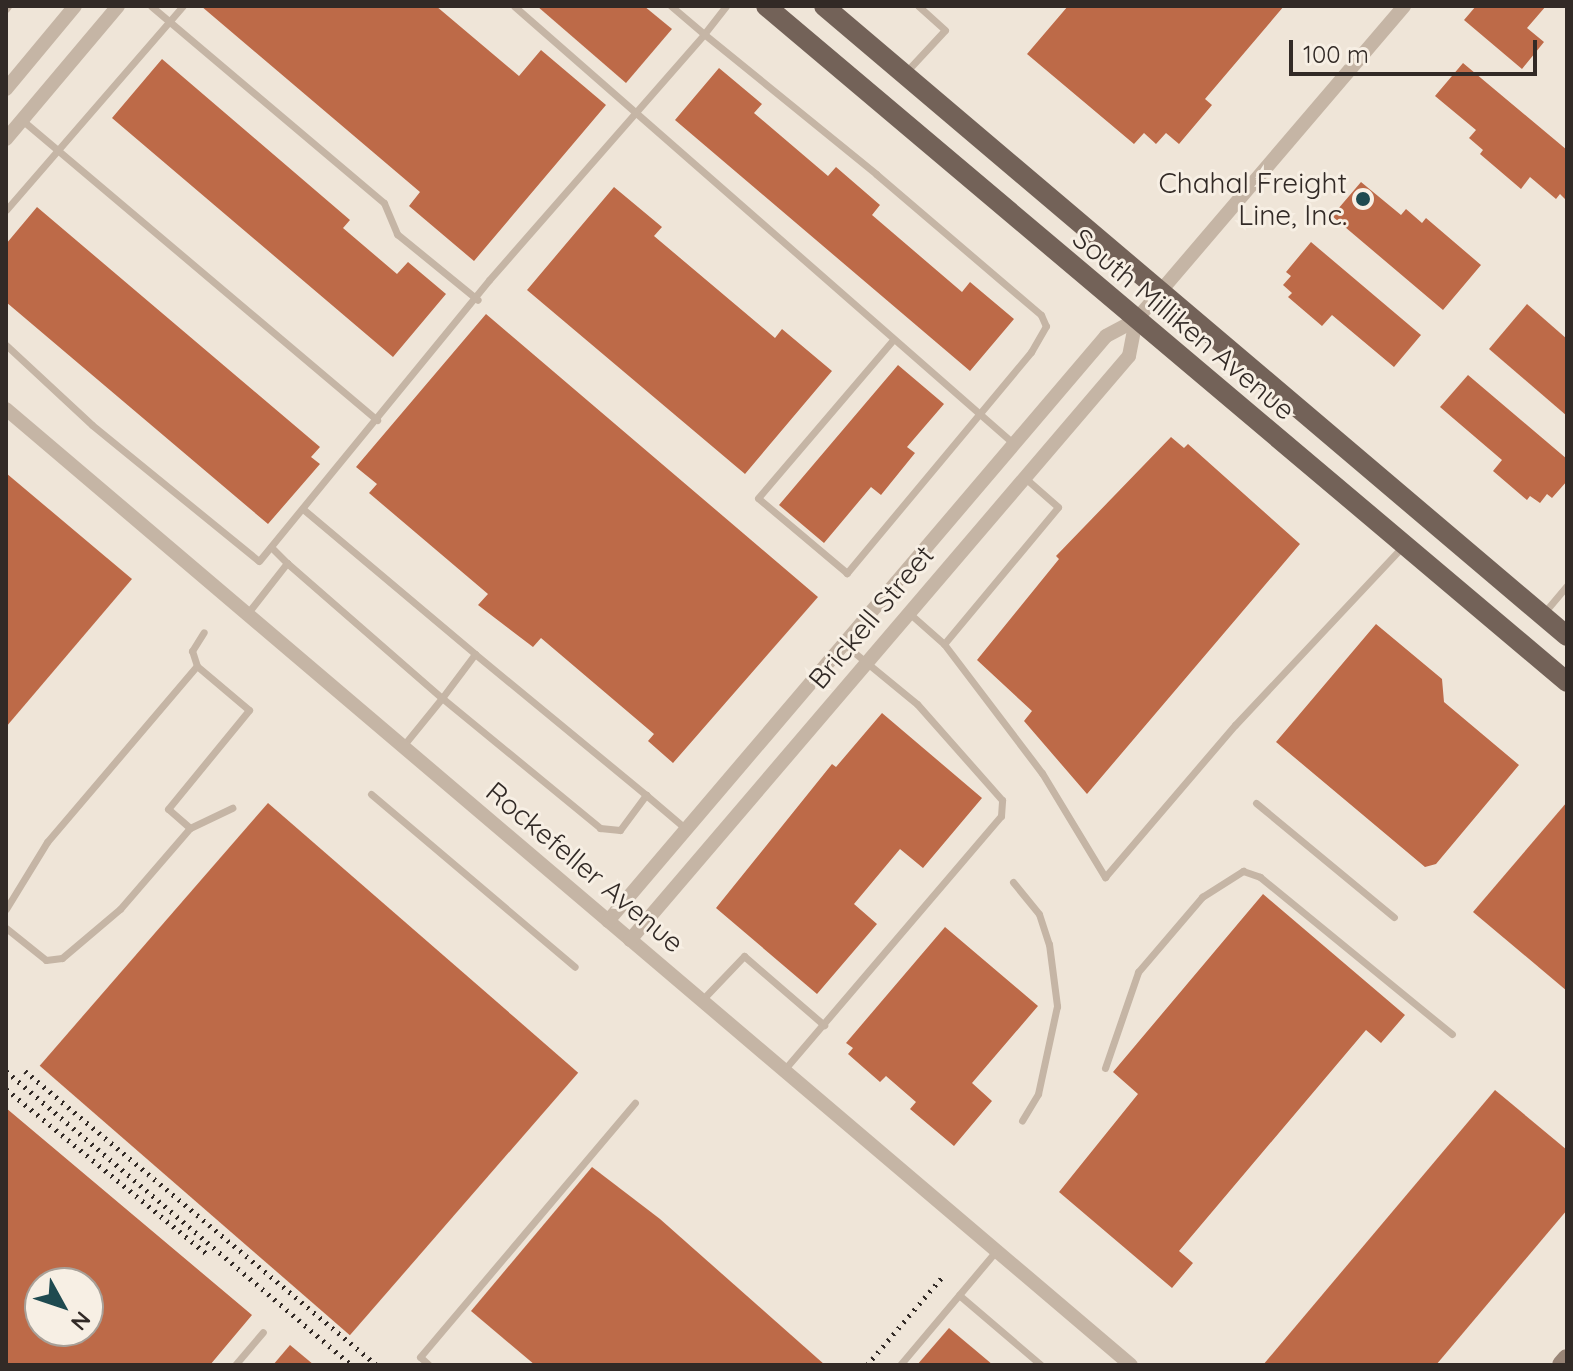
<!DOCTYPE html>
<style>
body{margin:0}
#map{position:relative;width:1573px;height:1371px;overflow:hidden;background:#efe5d8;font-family:Quicksand,sans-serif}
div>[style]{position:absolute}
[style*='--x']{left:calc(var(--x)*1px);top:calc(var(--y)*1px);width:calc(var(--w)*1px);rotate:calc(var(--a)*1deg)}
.building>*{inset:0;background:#bd6a48;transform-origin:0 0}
.lane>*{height:7px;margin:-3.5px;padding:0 3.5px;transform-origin:3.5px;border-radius:3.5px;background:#c5b5a5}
.street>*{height:14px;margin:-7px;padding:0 7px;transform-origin:7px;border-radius:7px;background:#c5b5a5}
.secondary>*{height:20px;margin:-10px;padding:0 10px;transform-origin:10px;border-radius:10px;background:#998577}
.primary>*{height:20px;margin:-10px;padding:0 10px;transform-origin:10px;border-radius:10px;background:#736258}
.rail>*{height:5px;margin-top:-2.5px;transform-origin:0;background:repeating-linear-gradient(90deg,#322a26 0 2px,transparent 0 8px)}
.dots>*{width:22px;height:22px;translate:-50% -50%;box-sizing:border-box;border:4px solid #f7efe4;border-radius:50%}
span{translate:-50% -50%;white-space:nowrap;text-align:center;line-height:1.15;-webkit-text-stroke:6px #f7efe4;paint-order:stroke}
.poi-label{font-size:28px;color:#322a26}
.right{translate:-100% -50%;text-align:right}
.street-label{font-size:28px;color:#322a26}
.frame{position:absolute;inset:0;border:8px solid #322a26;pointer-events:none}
.north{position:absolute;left:24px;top:1267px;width:80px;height:80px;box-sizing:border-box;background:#f7efe4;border:2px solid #a8a098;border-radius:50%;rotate:130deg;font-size:22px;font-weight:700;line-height:32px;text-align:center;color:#322a26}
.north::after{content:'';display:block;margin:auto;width:28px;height:36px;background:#1f4a50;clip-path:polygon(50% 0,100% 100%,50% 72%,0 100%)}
.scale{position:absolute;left:1289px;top:40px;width:248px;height:36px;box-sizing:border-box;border:4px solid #322a26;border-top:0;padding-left:10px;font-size:24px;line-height:28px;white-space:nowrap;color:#322a26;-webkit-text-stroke:6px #f7efe4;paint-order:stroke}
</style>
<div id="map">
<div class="building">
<i style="clip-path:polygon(201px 6px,436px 6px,519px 76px,541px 50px,606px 105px,474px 261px,409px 206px,420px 192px)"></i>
<i style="clip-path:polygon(537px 6px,644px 6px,672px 29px,626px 83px)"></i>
<i style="clip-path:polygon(1068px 6px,1284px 6px,1205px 99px,1212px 105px,1179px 144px,1166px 133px,1156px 144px,1144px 133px,1134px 144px,1027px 54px)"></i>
<i style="clip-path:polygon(1476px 6px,1546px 6px,1527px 28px,1544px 42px,1522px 69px,1464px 20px)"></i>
<i style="clip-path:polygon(162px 59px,350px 220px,343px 228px,397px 274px,408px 262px,446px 294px,393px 357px,112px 118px)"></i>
<i style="clip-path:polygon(1463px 63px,1567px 150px,1567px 201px,1560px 194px,1556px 199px,1530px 177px,1521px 189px,1480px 154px,1483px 150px,1469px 138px,1476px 130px,1435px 96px)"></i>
<i style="clip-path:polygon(719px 68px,762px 104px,754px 113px,828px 176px,836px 167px,880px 205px,872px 215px,962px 292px,970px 282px,1014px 319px,970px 371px,675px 120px)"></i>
<i style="clip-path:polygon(1361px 182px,1401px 215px,1406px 209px,1422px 223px,1426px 218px,1481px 265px,1443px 310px,1332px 216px)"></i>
<i style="clip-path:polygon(614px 187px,662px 227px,654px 236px,775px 338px,782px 329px,832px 371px,745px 474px,527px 290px)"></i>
<i style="clip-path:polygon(37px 207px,320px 447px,311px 457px,320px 464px,268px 524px,6px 302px,6px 244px)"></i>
<i style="clip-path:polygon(1311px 242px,1421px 335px,1394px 367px,1332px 315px,1322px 326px,1288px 297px,1292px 293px,1283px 285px,1291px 276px,1286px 272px)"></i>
<i style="clip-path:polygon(1527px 304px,1567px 339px,1567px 416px,1489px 349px)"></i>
<i style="clip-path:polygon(486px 314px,818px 597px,673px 763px,648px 741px,654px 734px,541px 638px,533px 647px,478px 605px,488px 594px,369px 493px,377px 484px,356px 467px)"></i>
<i style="clip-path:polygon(898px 365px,944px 404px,907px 447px,915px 453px,881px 495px,871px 487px,824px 543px,779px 505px)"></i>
<i style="clip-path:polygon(1468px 375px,1567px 459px,1567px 481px,1552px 498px,1547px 494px,1540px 503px,1530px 496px,1527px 500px,1493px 471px,1502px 460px,1440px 407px)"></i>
<i style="clip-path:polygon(1171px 437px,1184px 448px,1188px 444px,1300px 544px,1087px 794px,1024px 721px,1032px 711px,977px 660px,1059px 559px,1056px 556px)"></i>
<i style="clip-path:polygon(6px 473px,132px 579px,6px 727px)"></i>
<i style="clip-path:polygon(1376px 624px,1442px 679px,1444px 702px,1519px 765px,1436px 864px,1425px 867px,1276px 742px)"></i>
<i style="clip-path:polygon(882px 713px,982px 798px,923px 868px,900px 849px,854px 904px,877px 924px,817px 994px,716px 908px,832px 764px,836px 767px)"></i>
<i style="clip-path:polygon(1567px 802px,1567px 991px,1473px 912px)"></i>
<i style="left:268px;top:803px;width:411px;height:348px;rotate:41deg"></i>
<i style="clip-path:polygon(1263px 894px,1405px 1015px,1381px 1043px,1366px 1030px,1179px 1251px,1193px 1263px,1172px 1288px,1059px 1192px,1138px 1094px,1113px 1072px)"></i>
<i style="clip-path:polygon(945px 927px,1038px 1006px,972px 1083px,992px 1101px,954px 1146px,910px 1109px,916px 1102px,886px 1076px,880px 1082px,848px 1054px,853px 1048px,846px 1043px)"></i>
<i style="clip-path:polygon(1495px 1090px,1567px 1150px,1567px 1210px,1436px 1365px,1263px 1365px)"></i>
<i style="clip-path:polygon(evenodd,6px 1108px,252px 1315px,210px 1365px,6px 1365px,6px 1108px,40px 1283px,88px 1283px,88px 1331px,40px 1331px,40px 1283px)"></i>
<i style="clip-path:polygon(592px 1167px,660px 1219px,825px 1365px,535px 1365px,471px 1311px)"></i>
<i style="clip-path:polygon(949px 1328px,993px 1365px,917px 1365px)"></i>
<i style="clip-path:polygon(290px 1345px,314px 1365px,273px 1365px)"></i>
</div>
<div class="lane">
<i style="--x:151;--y:6;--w:305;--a:40.2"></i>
<i style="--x:384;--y:203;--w:34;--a:67"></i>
<i style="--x:397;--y:234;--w:104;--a:39.2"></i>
<i style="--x:514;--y:6;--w:663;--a:41.21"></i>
<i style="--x:726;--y:6;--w:36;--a:128"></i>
<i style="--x:704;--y:34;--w:222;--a:39.1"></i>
<i style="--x:876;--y:174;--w:217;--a:40.5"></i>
<i style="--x:1041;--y:315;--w:12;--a:66"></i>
<i style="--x:1046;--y:326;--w:30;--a:120"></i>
<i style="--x:1031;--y:352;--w:288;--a:129.8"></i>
<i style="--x:847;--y:573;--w:116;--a:-139.9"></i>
<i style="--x:758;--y:498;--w:208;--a:-49.5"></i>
<i style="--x:6;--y:9;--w:4;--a:-56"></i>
<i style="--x:906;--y:72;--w:57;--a:-47.1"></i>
<i style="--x:945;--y:30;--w:36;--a:-138"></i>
<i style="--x:22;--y:120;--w:465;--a:40.2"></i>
<i style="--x:6;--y:210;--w:270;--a:-49.1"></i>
<i style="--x:6;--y:345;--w:117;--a:42.9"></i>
<i style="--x:92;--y:425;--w:215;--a:39.2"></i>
<i style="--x:259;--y:561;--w:363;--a:-50.7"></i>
<i style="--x:489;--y:280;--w:327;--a:-48.8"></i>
<i style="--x:704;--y:34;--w:43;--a:-139.7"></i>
<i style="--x:303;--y:509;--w:225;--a:40.1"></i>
<i style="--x:475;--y:654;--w:55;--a:126.9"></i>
<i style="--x:442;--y:698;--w:205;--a:39.4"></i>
<i style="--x:600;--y:828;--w:20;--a:6"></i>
<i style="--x:620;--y:830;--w:44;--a:-53.4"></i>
<i style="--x:646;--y:795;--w:52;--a:40.4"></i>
<i style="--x:271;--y:547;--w:23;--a:45"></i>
<i style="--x:909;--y:613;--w:47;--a:41.5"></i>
<i style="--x:944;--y:644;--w:178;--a:-50.2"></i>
<i style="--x:1058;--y:507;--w:44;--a:-138.7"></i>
<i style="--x:247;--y:614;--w:65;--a:-51.9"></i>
<i style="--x:287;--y:563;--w:206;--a:41.1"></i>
<i style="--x:442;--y:698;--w:62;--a:129.1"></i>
<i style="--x:1543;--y:614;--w:38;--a:-50"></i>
<i style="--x:944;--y:644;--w:162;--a:52.8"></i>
<i style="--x:1042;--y:773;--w:122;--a:58.8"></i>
<i style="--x:1105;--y:877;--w:200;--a:-49.5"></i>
<i style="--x:1235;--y:725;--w:247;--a:-46.8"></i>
<i style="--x:475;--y:654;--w:222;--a:39.5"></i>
<i style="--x:371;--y:794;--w:267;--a:40.3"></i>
<i style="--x:1256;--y:803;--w:179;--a:39.6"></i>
<i style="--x:190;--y:828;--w:29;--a:-139"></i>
<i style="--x:168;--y:809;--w:128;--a:-50.7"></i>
<i style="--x:249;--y:710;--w:68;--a:-139.8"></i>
<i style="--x:1013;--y:882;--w:41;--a:50.9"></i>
<i style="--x:1039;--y:914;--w:32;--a:72"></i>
<i style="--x:1049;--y:944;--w:63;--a:82.6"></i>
<i style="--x:1057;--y:1006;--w:90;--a:102.2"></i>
<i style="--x:1038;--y:1094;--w:31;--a:121"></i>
<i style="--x:6;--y:909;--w:79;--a:-58.5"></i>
<i style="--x:47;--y:842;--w:231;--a:-49.6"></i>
<i style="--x:197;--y:666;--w:16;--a:-108"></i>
<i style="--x:192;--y:651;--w:22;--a:-58"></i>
<i style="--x:6;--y:928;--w:51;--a:38.7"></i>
<i style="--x:46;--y:960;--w:16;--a:-7"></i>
<i style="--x:62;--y:958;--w:76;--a:-40.2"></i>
<i style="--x:120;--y:909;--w:107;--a:-49.2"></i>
<i style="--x:190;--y:828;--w:47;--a:-25.5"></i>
<i style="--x:702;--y:1000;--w:61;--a:-46.3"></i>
<i style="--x:744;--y:956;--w:106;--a:40.8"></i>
<i style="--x:1105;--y:1068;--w:102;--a:-71"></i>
<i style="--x:1138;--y:972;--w:99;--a:-49.5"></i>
<i style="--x:1202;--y:897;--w:49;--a:-32.4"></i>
<i style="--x:1243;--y:871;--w:18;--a:19"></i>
<i style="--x:1260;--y:877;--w:248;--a:39.3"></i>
<i style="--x:784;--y:1070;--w:334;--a:-49.5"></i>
<i style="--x:1001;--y:816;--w:16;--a:-86"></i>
<i style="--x:1002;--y:800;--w:128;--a:-131.5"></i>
<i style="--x:917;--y:704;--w:94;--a:-140.6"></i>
<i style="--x:959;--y:1295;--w:108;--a:40.5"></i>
<i style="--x:235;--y:1365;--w:43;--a:-49.7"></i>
<i style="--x:429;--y:1365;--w:12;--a:-138"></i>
<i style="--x:420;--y:1357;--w:333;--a:-49.8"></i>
<i style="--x:900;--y:1365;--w:150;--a:-49.9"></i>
</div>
<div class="street">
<i style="--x:6;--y:89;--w:108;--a:-50.3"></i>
<i style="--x:6;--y:139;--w:174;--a:-49.9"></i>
<i style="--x:6;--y:409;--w:1476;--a:40.36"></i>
<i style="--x:608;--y:921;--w:768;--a:-49.59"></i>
<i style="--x:1106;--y:336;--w:34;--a:-28"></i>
<i style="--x:1136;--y:320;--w:413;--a:-49.5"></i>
<i style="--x:630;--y:940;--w:768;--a:-49.49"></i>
<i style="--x:1129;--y:356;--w:37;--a:-79"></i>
</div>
<div class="secondary">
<i style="--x:1562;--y:1365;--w:8;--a:-50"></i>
</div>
<div class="primary">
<i style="--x:766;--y:6;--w:1048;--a:40.16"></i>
<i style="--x:824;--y:6;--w:974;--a:40.3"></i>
</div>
<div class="rail">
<i style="--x:6;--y:1071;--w:454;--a:40.4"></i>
<i style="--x:25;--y:1071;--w:459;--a:39.9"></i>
<i style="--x:6;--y:1089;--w:260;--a:39.4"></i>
<i style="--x:867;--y:1365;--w:117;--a:-49.5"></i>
</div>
<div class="dots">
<i style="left:1363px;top:199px;background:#1f4a50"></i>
</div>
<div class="poi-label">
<span class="right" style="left:1347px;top:199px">Chahal Freight<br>Line, Inc.</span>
</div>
<div class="street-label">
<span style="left:1184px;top:324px;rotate:40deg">South Milliken Avenue</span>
<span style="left:871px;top:617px;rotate:-50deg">Brickell Street</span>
<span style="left:585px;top:867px;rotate:40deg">Rockefeller Avenue</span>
</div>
<div class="frame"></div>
<div class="north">N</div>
<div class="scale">100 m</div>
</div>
